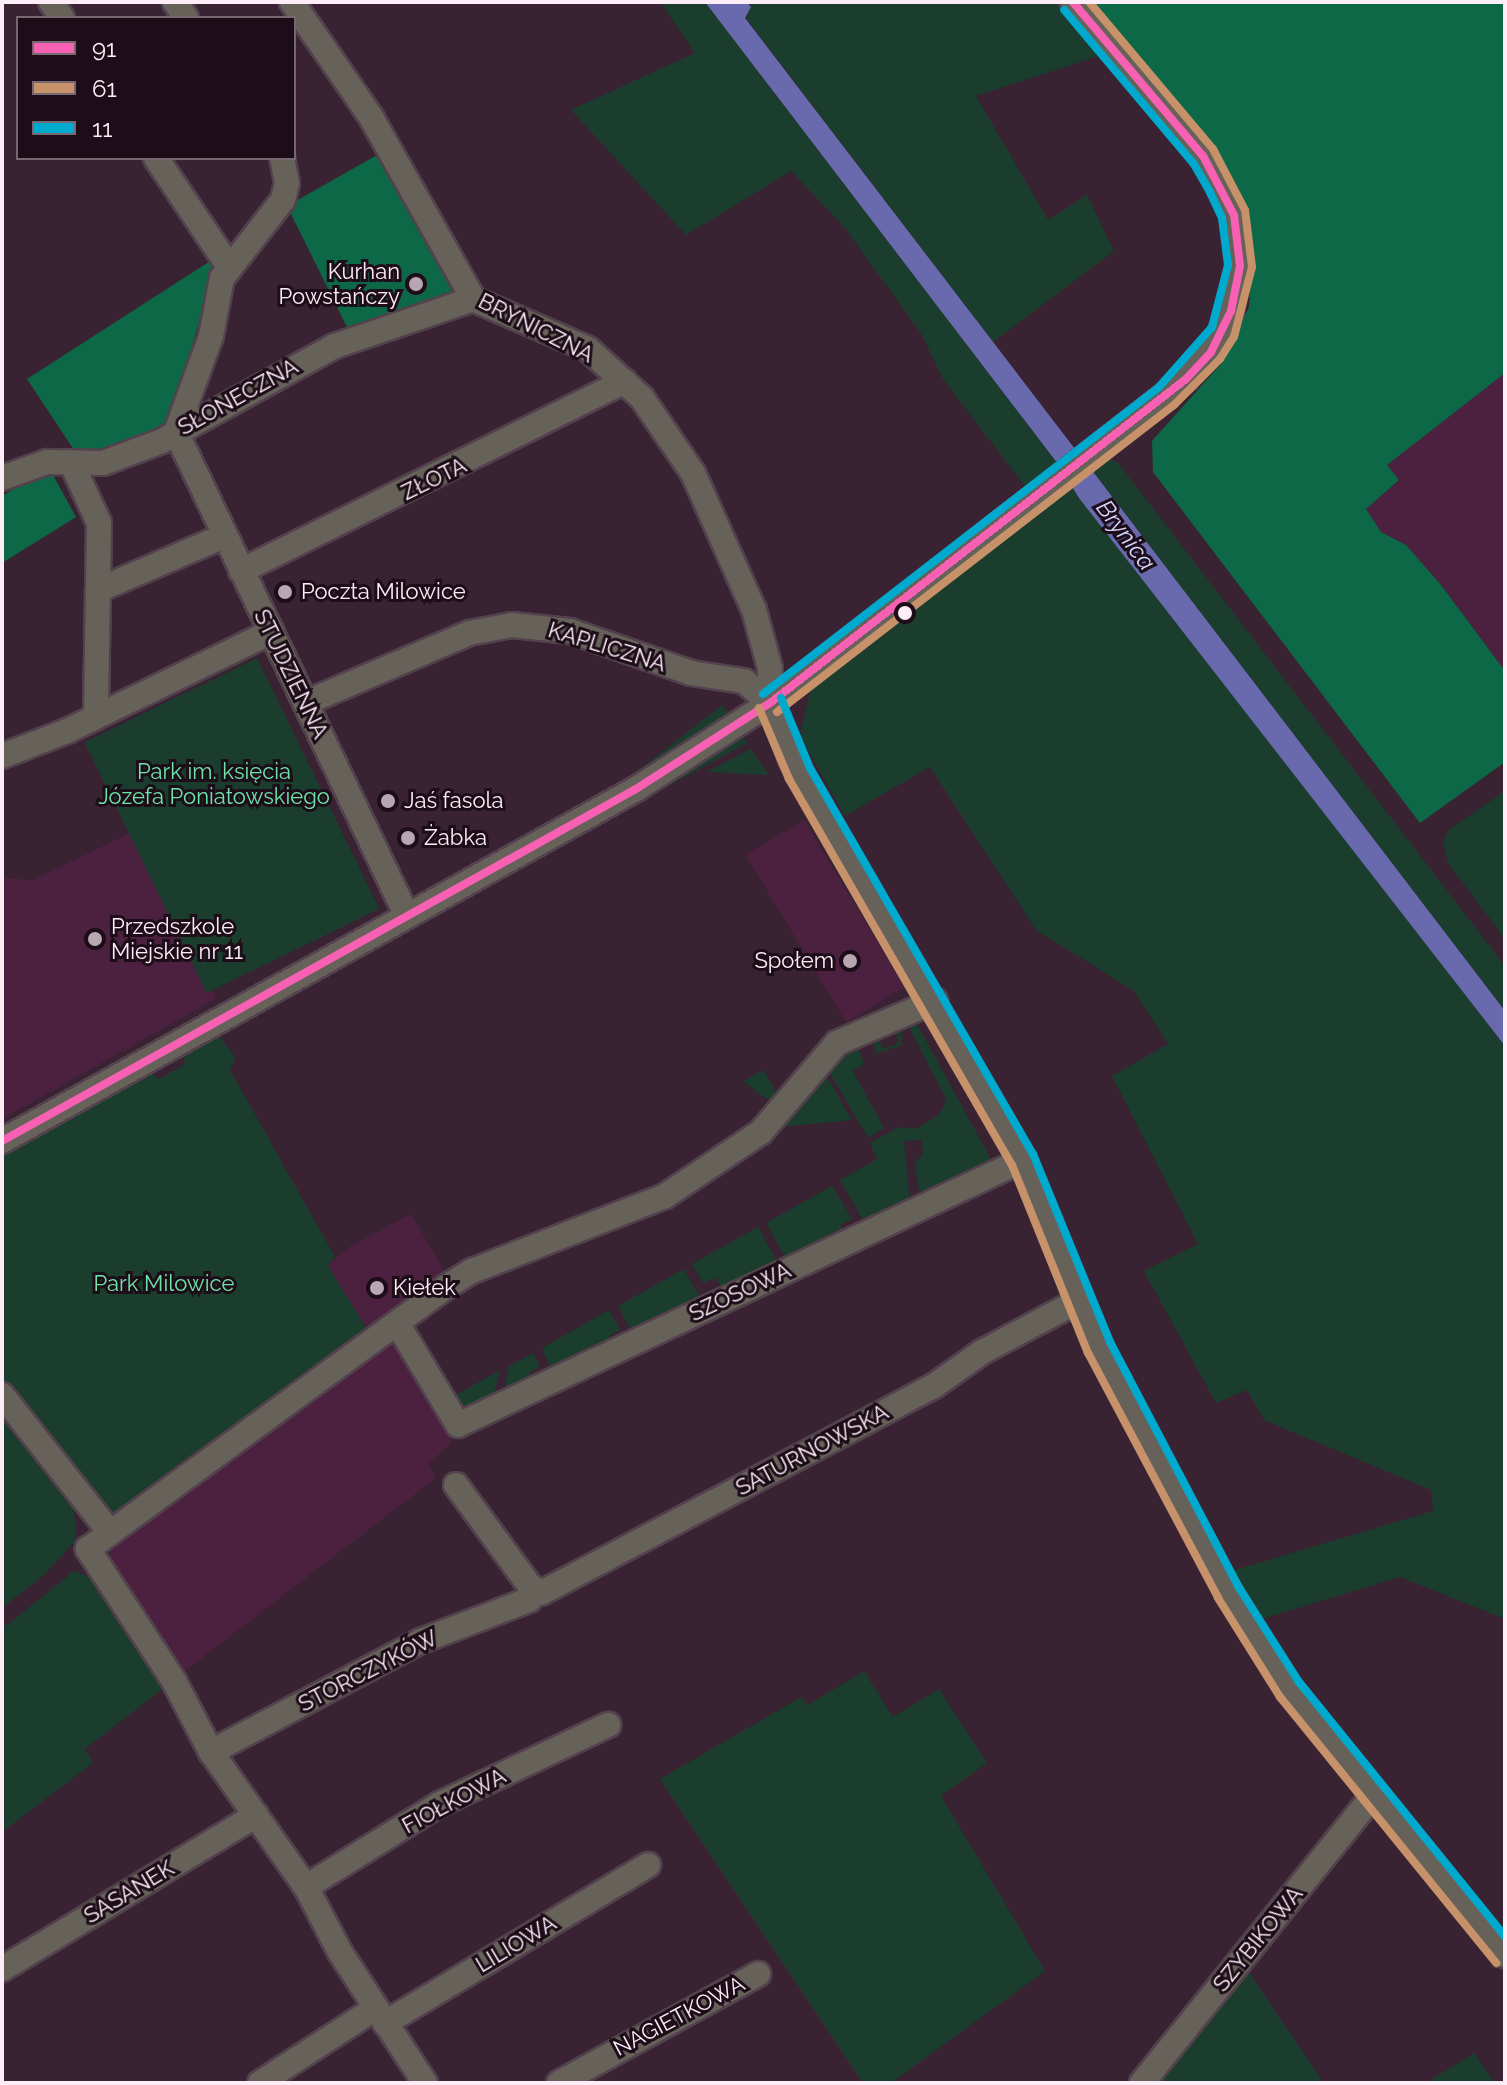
<!DOCTYPE html>
<meta charset="utf-8">
<style>
body{margin:0}
#map{position:relative;width:1507px;height:2085px;overflow:hidden;background:#392332;font-family:Raleway,sans-serif}
div>[style]{position:absolute}
[style*='--x']{left:calc(var(--x)*1px);top:calc(var(--y)*1px);width:calc(var(--w)*1px);rotate:calc(var(--a)*1deg)}
.built>*{inset:0;background:#4b213f;transform-origin:0 0}
.green>*{inset:0;background:#1a3d2d;transform-origin:0 0}
.forest>*{inset:0;background:#0d6847}
.water>*{inset:0;background:#686aad}
.roads{filter:drop-shadow(2px 0 #53414d) drop-shadow(-2px 0 #53414d) drop-shadow(0 2px #53414d) drop-shadow(0 -2px #53414d)}
.minor>*{height:24px;margin:-12px;padding:0 12px;transform-origin:12px;border-radius:12px;background:#66625a}
.bus-1>*{height:8px;margin:-4px;padding:0 4px;transform-origin:4px;border-radius:4px;background:#f860b3}
.bus-2>*{height:8px;margin:-4px;padding:0 4px;transform-origin:4px;border-radius:4px;background:#c7916a}
.bus-3>*{height:8px;margin:-4px;padding:0 4px;transform-origin:4px;border-radius:4px;background:#00a9ce}
.dots>*{width:22px;height:22px;translate:-50% -50%;box-sizing:border-box;border:4px solid #1d0d18;border-radius:50%}
span{translate:-50% -50%;white-space:nowrap;text-align:center;line-height:1.15;-webkit-text-stroke:6px #1d0d18;paint-order:stroke}
.poi-label{font-size:22px;color:#fdedf7}
.right{translate:-100% -50%;text-align:right}
.left{translate:0 -50%;text-align:left}
.street-label{font-size:22px;color:#fdedf7}
.park-label{font-size:22px;color:#6be5a9}
.water-label{font-size:24px;color:#d2d7ff;font-style:italic}
.frame{position:absolute;inset:0;border:4px solid #fdedf7;pointer-events:none}
.legend{position:absolute;left:16px;top:16px;width:280px;height:144px;box-sizing:border-box;background:#1d0d18;border:2px solid #776771;margin:0;padding:10px 14px;list-style:none;font-size:24px;color:#fdedf7}
.legend li{display:flex;align-items:center;gap:16px;height:40px}
.legend b{width:40px;border:2px solid #776771}
</style>
<div id="map">
<div class="built">
<i style="clip-path:polygon(1505px 373px,1505px 671px,1441px 585px,1406px 545px,1381px 532px,1366px 509px,1399px 480px,1386px 465px)"></i>
<i style="left:804px;top:820px;width:195px;height:68px;rotate:59deg"></i>
<i style="clip-path:polygon(132px 832px,217px 998px,2px 1119px,2px 878px,33px 880px)"></i>
<i style="clip-path:polygon(411px 1214px,448px 1278px,370px 1334px,327px 1266px,352px 1245px)"></i>
<i style="clip-path:polygon(396px 1339px,452px 1426px,450px 1444px,428px 1464px,436px 1478px,178px 1676px,110px 1569px,111px 1550px,125px 1534px)"></i>
</div>
<div class="green">
<i style="clip-path:polygon(660px 2px,705px 2px,1058px 464px,1027px 489px,943px 379px,922px 335px,845px 228px,791px 171px,686px 235px,571px 110px,695px 53px)"></i>
<i style="clip-path:polygon(747px 2px,1061px 2px,1105px 54px,976px 96px,1048px 220px,1087px 195px,1114px 251px,993px 342px,745px 17px,751px 7px)"></i>
<i style="clip-path:polygon(1108px 458px,1119px 464px,1505px 966px,1505px 1011px,1091px 469px)"></i>
<i style="clip-path:polygon(1071px 485px,1505px 1046px,1505px 1619px,1400px 1577px,1262px 1619px,1228px 1572px,1433px 1511px,1431px 1490px,1264px 1420px,1247px 1390px,1216px 1403px,1144px 1271px,1198px 1244px,1112px 1076px,1168px 1044px,1134px 991px,1036px 930px,930px 767px,845px 816px,800px 736px,811px 687px)"></i>
<i style="left:257px;top:658px;width:279px;height:192px;rotate:64deg"></i>
<i style="clip-path:polygon(722px 705px,730px 716px,599px 796px,643px 767px)"></i>
<i style="clip-path:polygon(740px 733px,747px 743px,525px 864px)"></i>
<i style="clip-path:polygon(751px 749px,769px 775px,706px 772px)"></i>
<i style="clip-path:polygon(1505px 791px,1505px 939px,1448px 863px,1443px 842px,1448px 830px)"></i>
<i style="clip-path:polygon(913px 1017px,997px 1170px,920px 1198px,915px 1164px,923px 1152px,921px 1140px,904px 1141px,910px 1203px,863px 1220px,840px 1180px,877px 1159px,870px 1143px,899px 1127px,915px 1129px,939px 1115px,947px 1101px,908px 1025px,901px 1029px,902px 1045px,877px 1054px,871px 1038px,878px 1037px,883px 1049px,899px 1043px,894px 1028px)"></i>
<i style="clip-path:polygon(217px 1033px,236px 1058px,230px 1070px,335px 1257px,328px 1266px,370px 1334px,118px 1514px,108px 1513px,2px 1379px,2px 1149px,149px 1071px,159px 1079px,185px 1064px,183px 1051px)"></i>
<i style="clip-path:polygon(857px 1043px,864px 1064px,853px 1071px,884px 1128px,868px 1138px,824px 1063px)"></i>
<i style="clip-path:polygon(821px 1067px,852px 1120px,770px 1128px)"></i>
<i style="clip-path:polygon(764px 1070px,781px 1102px,765px 1098px,743px 1081px)"></i>
<i style="clip-path:polygon(832px 1186px,852px 1219px,840px 1225px,842px 1230px,785px 1257px,766px 1223px)"></i>
<i style="clip-path:polygon(758px 1227px,777px 1261px,722px 1289px,716px 1278px,703px 1283px,692px 1264px)"></i>
<i style="clip-path:polygon(684px 1269px,701px 1299px,631px 1331px,618px 1306px)"></i>
<i style="clip-path:polygon(609px 1310px,620px 1330px,609px 1336px,610px 1341px,551px 1368px,542px 1348px)"></i>
<i style="clip-path:polygon(533px 1353px,540px 1367px,529px 1372px,530px 1378px,505px 1390px,508px 1367px)"></i>
<i style="clip-path:polygon(500px 1370px,494px 1394px,461px 1409px,456px 1395px)"></i>
<i style="clip-path:polygon(2px 1419px,73px 1509px,76px 1526px,75px 1541px,44px 1575px,2px 1608px)"></i>
<i style="clip-path:polygon(74px 1571px,104px 1582px,170px 1683px,85px 1749px,93px 1763px,2px 1832px,2px 1621px,6px 1626px)"></i>
<i style="clip-path:polygon(864px 1671px,893px 1717px,939px 1689px,987px 1763px,941px 1796px,1045px 1971px,891px 2083px,863px 2083px,660px 1779px,801px 1697px,808px 1705px)"></i>
<i style="clip-path:polygon(1248px 1971px,1324px 2083px,1157px 2083px)"></i>
<i style="clip-path:polygon(1474px 2053px,1495px 2083px,1426px 2083px)"></i>
</div>
<div class="forest">
<i style="clip-path:polygon(1090px 2px,1505px 2px,1505px 373px,1387px 465px,1399px 480px,1366px 509px,1381px 532px,1406px 545px,1441px 585px,1505px 671px,1505px 762px,1420px 823px,1153px 472px,1152px 441px,1221px 364px,1249px 307px,1252px 251px,1239px 190px,1196px 124px)"></i>
<i style="clip-path:polygon(377px 155px,459px 295px,350px 333px,291px 214px,296px 201px)"></i>
<i style="clip-path:polygon(218px 256px,167px 433px,103px 455px,76px 453px,27px 379px)"></i>
<i style="clip-path:polygon(49px 468px,76px 517px,2px 563px,2px 496px)"></i>
</div>
<div class="water">
<i style="clip-path:polygon(705px 2px,747px 2px,751px 7px,745px 18px,1075px 449px,1058px 464px)"></i>
<i style="clip-path:polygon(1091px 469px,1505px 1011px,1505px 1046px,1079px 498px,1071px 485px)"></i>
</div>
<div class="roads">
<div class="minor">
<i style="--x:51;--y:2;--w:19;--a:55"></i>
<i style="--x:175;--y:2;--w:19;--a:55"></i>
<i style="--x:292;--y:2;--w:140;--a:55.5"></i>
<i style="--x:371;--y:117;--w:209;--a:60.7"></i>
<i style="--x:473;--y:299;--w:125;--a:23.5"></i>
<i style="--x:588;--y:349;--w:73;--a:42.2"></i>
<i style="--x:642;--y:398;--w:91;--a:55.8"></i>
<i style="--x:693;--y:473;--w:150;--a:66"></i>
<i style="--x:754;--y:610;--w:60;--a:74.6"></i>
<i style="--x:770;--y:668;--w:35;--a:90"></i>
<i style="--x:770;--y:703;--w:60;--a:69.4"></i>
<i style="--x:791;--y:759;--w:463;--a:59.9"></i>
<i style="--x:1023;--y:1160;--w:202;--a:67.9"></i>
<i style="--x:1099;--y:1347;--w:244;--a:62.4"></i>
<i style="--x:1212;--y:1563;--w:148;--a:58.6"></i>
<i style="--x:1289;--y:1689;--w:343;--a:50.9"></i>
<i style="--x:156;--y:158;--w:129;--a:56.1"></i>
<i style="--x:176;--y:432;--w:536;--a:64.49"></i>
<i style="--x:176;--y:432;--w:102;--a:-70"></i>
<i style="--x:211;--y:336;--w:59;--a:-79.3"></i>
<i style="--x:222;--y:278;--w:99;--a:-52"></i>
<i style="--x:283;--y:200;--w:17;--a:-77"></i>
<i style="--x:287;--y:183;--w:25;--a:-101"></i>
<i style="--x:71;--y:462;--w:67;--a:65.3"></i>
<i style="--x:99;--y:523;--w:194;--a:90.9"></i>
<i style="--x:2;--y:478;--w:48;--a:-19.6"></i>
<i style="--x:47;--y:462;--w:56;--a:1"></i>
<i style="--x:103;--y:463;--w:63;--a:-20.4"></i>
<i style="--x:162;--y:441;--w:197;--a:-28.8"></i>
<i style="--x:335;--y:346;--w:146;--a:-18.8"></i>
<i style="--x:241;--y:571;--w:428;--a:-26.3"></i>
<i style="--x:98;--y:590;--w:137;--a:-23.2"></i>
<i style="--x:305;--y:703;--w:178;--a:-23.1"></i>
<i style="--x:469;--y:633;--w:44;--a:-10.5"></i>
<i style="--x:512;--y:625;--w:58;--a:5.9"></i>
<i style="--x:570;--y:631;--w:128;--a:19.1"></i>
<i style="--x:691;--y:673;--w:54;--a:8.6"></i>
<i style="--x:744;--y:681;--w:34;--a:40"></i>
<i style="--x:2;--y:756;--w:70;--a:-21"></i>
<i style="--x:67;--y:731;--w:227;--a:-25.9"></i>
<i style="--x:2;--y:1141;--w:725;--a:-29.04"></i>
<i style="--x:636;--y:789;--w:159;--a:-32.7"></i>
<i style="--x:770;--y:703;--w:527;--a:-37.91"></i>
<i style="--x:1186;--y:379;--w:37;--a:-47"></i>
<i style="--x:1211;--y:352;--w:46;--a:-64"></i>
<i style="--x:1231;--y:311;--w:46;--a:-78.7"></i>
<i style="--x:1240;--y:266;--w:51;--a:-96.7"></i>
<i style="--x:1234;--y:215;--w:67;--a:-117.7"></i>
<i style="--x:1203;--y:156;--w:202;--a:-130.2"></i>
<i style="--x:397;--y:1323;--w:119;--a:59.1"></i>
<i style="--x:458;--y:1425;--w:624;--a:-25.13"></i>
<i style="--x:2;--y:1395;--w:173;--a:51.8"></i>
<i style="--x:456;--y:1485;--w:125;--a:53.8"></i>
<i style="--x:530;--y:1586;--w:13;--a:32"></i>
<i style="--x:541;--y:1593;--w:444;--a:-27.8"></i>
<i style="--x:934;--y:1386;--w:59;--a:-35.3"></i>
<i style="--x:982;--y:1352;--w:109;--a:-28"></i>
<i style="--x:211;--y:1752;--w:238;--a:-27.9"></i>
<i style="--x:421;--y:1641;--w:116;--a:-20.8"></i>
<i style="--x:306;--y:1887;--w:158;--a:-31.8"></i>
<i style="--x:440;--y:1804;--w:186;--a:-25.2"></i>
<i style="--x:2;--y:1969;--w:297;--a:-31.2"></i>
<i style="--x:385;--y:2023;--w:307;--a:-31"></i>
<i style="--x:260;--y:2083;--w:138;--a:-32.9"></i>
<i style="--x:425;--y:2083;--w:156;--a:-123"></i>
<i style="--x:340;--y:1952;--w:73;--a:-117.6"></i>
<i style="--x:306;--y:1887;--w:165;--a:-125.1"></i>
<i style="--x:211;--y:1752;--w:80;--a:-117.5"></i>
<i style="--x:174;--y:1681;--w:158;--a:-123.1"></i>
<i style="--x:88;--y:1549;--w:444;--a:-36.2"></i>
<i style="--x:446;--y:1287;--w:31;--a:-32"></i>
<i style="--x:472;--y:1271;--w:207;--a:-21.2"></i>
<i style="--x:665;--y:1196;--w:115;--a:-33.7"></i>
<i style="--x:761;--y:1132;--w:117;--a:-49.5"></i>
<i style="--x:837;--y:1043;--w:107;--a:-23.2"></i>
<i style="--x:559;--y:2083;--w:227;--a:-28.7"></i>
<i style="--x:1142;--y:2083;--w:356;--a:-51.2"></i>
<i style="--x:1365;--y:1806;--w:14;--a:-30"></i>
</div>
</div>
<div class="bus-1">
<i style="--x:2;--y:1141;--w:725;--a:-29.04"></i>
<i style="--x:636;--y:789;--w:159;--a:-32.7"></i>
<i style="--x:770;--y:703;--w:527;--a:-37.91"></i>
<i style="--x:1186;--y:379;--w:37;--a:-47"></i>
<i style="--x:1211;--y:352;--w:46;--a:-64"></i>
<i style="--x:1231;--y:311;--w:46;--a:-78.7"></i>
<i style="--x:1240;--y:266;--w:51;--a:-96.7"></i>
<i style="--x:1234;--y:215;--w:67;--a:-117.7"></i>
<i style="--x:1203;--y:156;--w:202;--a:-130.2"></i>
</div>
<div class="bus-2">
<i style="--x:759;--y:708;--w:77;--a:67.1"></i>
<i style="--x:789;--y:779;--w:446;--a:60"></i>
<i style="--x:1012;--y:1165;--w:203;--a:68"></i>
<i style="--x:1088;--y:1353;--w:277;--a:62"></i>
<i style="--x:1218;--y:1598;--w:117;--a:57.9"></i>
<i style="--x:1280;--y:1697;--w:343;--a:50.9"></i>
<i style="--x:777;--y:712;--w:502;--a:-37.71"></i>
<i style="--x:1174;--y:405;--w:65;--a:-45"></i>
<i style="--x:1220;--y:359;--w:26;--a:-58"></i>
<i style="--x:1234;--y:337;--w:72;--a:-75.6"></i>
<i style="--x:1252;--y:267;--w:57;--a:-97"></i>
<i style="--x:1245;--y:210;--w:69;--a:-117.7"></i>
<i style="--x:1213;--y:149;--w:192;--a:-130.1"></i>
</div>
<div class="bus-3">
<i style="--x:763;--y:694;--w:501;--a:-37.78"></i>
<i style="--x:1159;--y:387;--w:80;--a:-48.5"></i>
<i style="--x:1212;--y:327;--w:64;--a:-75.5"></i>
<i style="--x:1228;--y:265;--w:47;--a:-97.3"></i>
<i style="--x:1222;--y:218;--w:29;--a:-115"></i>
<i style="--x:1210;--y:192;--w:34;--a:-120"></i>
<i style="--x:1193;--y:163;--w:200;--a:-130.1"></i>
<i style="--x:781;--y:698;--w:76;--a:67.5"></i>
<i style="--x:810;--y:768;--w:446;--a:60"></i>
<i style="--x:1033;--y:1154;--w:203;--a:67.7"></i>
<i style="--x:1110;--y:1342;--w:276;--a:62.3"></i>
<i style="--x:1238;--y:1586;--w:114;--a:57.6"></i>
<i style="--x:1299;--y:1682;--w:327;--a:51"></i>
</div>
<div class="dots">
<i style="left:416px;top:284px;background:#b8a6b2"></i>
<i style="left:285px;top:592px;background:#b8a6b2"></i>
<i style="left:905px;top:613px;background:#fdedf7"></i>
<i style="left:388px;top:801px;background:#b8a6b2"></i>
<i style="left:408px;top:838px;background:#b8a6b2"></i>
<i style="left:95px;top:939px;background:#b8a6b2"></i>
<i style="left:850px;top:961px;background:#b8a6b2"></i>
<i style="left:377px;top:1288px;background:#b8a6b2"></i>
</div>
<div class="poi-label">
<span class="right" style="left:400px;top:284px">Kurhan<br>Powstańczy</span>
<span class="left" style="left:301px;top:592px">Poczta Milowice</span>
<span class="left" style="left:404px;top:801px">Jaś fasola</span>
<span class="left" style="left:424px;top:838px">Żabka</span>
<span class="left" style="left:111px;top:939px">Przedszkole<br>Miejskie nr 11</span>
<span class="right" style="left:834px;top:961px">Społem</span>
<span class="left" style="left:393px;top:1288px">Kiełek</span>
</div>
<div class="street-label">
<span style="left:536px;top:328px;rotate:27deg">BRYNICZNA</span>
<span style="left:238px;top:397px;rotate:-29deg">SŁONECZNA</span>
<span style="left:434px;top:479px;rotate:-26deg">ZŁOTA</span>
<span style="left:607px;top:647px;rotate:17deg">KAPLICZNA</span>
<span style="left:291px;top:674px;rotate:64deg">STUDZIENNA</span>
<span style="left:740px;top:1292px;rotate:-25deg">SZOSOWA</span>
<span style="left:812px;top:1450px;rotate:-28deg">SATURNOWSKA</span>
<span style="left:368px;top:1671px;rotate:-27deg">STORCZYKÓW</span>
<span style="left:454px;top:1801px;rotate:-28deg">FIOŁKOWA</span>
<span style="left:129px;top:1892px;rotate:-31deg">SASANEK</span>
<span style="left:1258px;top:1939px;rotate:-51deg">SZYBIKOWA</span>
<span style="left:516px;top:1944px;rotate:-31deg">LILIOWA</span>
<span style="left:679px;top:2016px;rotate:-28deg">NAGIETKOWA</span>
</div>
<div class="park-label">
<span style="left:214px;top:784px">Park im. księcia<br>Józefa Poniatowskiego</span>
<span style="left:164px;top:1284px">Park Milowice</span>
</div>
<div class="water-label">
<span style="left:1126px;top:535px;rotate:53deg">Brynica</span>
</div>
<div class="frame"></div>
<ul class="legend">
<li><b style="height:10px;background:#f860b3"></b>91</li>
<li><b style="height:10px;background:#c7916a"></b>61</li>
<li><b style="height:10px;background:#00a9ce"></b>11</li>
</ul>
</div>
